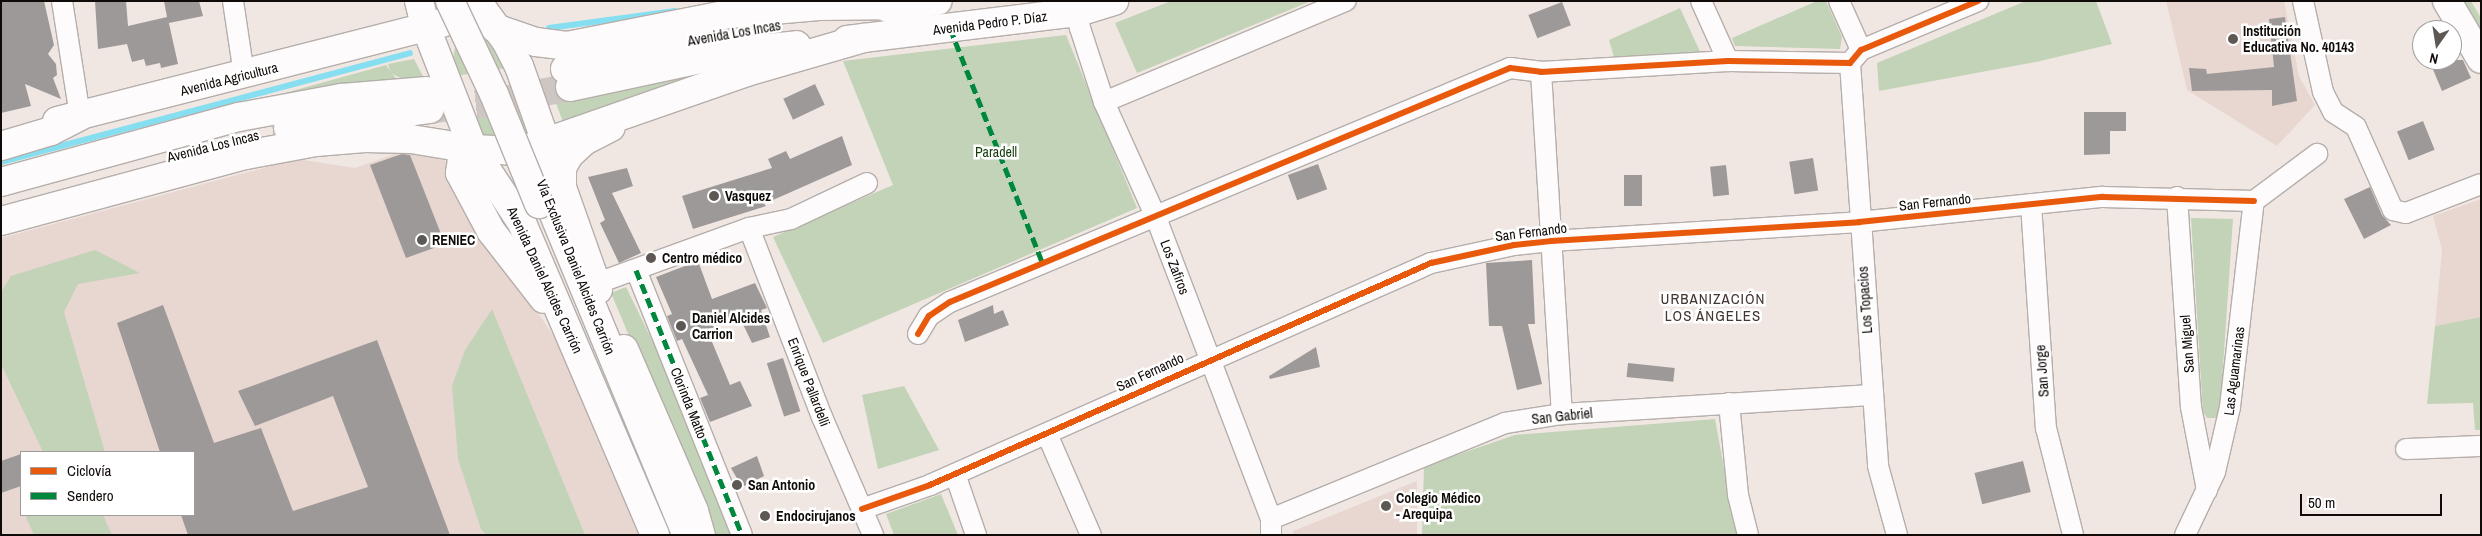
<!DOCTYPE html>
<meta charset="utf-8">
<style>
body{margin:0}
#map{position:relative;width:2482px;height:536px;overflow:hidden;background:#f0e7e3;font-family:"Archivo Narrow",sans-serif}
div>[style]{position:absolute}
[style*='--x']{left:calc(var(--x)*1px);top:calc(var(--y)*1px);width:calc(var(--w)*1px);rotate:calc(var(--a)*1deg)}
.built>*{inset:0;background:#e8d7d0}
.green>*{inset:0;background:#c2d3b7}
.stream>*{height:5.5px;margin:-2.75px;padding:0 2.75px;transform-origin:2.75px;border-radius:2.75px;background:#86dff0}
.building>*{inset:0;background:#9e9999;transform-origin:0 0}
.primary-tunnel>*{height:28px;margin-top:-14px;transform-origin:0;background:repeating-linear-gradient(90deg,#cec6c2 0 28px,transparent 0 42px)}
.roads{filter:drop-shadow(1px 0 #b5aeab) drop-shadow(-1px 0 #b5aeab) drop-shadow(0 1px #b5aeab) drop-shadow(0 -1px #b5aeab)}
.street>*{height:20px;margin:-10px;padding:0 10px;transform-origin:10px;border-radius:10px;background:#fdfbfb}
.secondary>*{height:28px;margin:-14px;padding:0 14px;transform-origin:14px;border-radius:14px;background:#fdfbfb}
.primary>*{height:28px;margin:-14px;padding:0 14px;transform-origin:14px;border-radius:14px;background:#fdfbfb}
.bridges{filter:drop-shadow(1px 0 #b5aeab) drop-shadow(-1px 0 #b5aeab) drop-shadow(0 1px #b5aeab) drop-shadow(0 -1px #b5aeab)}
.primary-bridge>*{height:28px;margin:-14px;padding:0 14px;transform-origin:14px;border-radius:14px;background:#fdfbfb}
.quiet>*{height:5px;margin-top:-2.5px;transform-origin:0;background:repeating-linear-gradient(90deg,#00873e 0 10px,transparent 0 15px)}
.cycleway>*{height:6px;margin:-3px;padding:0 3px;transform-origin:3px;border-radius:3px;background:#e8590c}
.dots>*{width:14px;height:14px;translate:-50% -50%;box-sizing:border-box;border:2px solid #fff;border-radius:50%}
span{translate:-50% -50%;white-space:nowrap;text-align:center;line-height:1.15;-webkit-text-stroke:5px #fff;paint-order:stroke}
.street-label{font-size:14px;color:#100b08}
.poi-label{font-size:14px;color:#100b08;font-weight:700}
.left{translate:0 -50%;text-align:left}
.park-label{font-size:14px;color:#163d0a}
.neighbourhood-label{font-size:15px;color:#423630;letter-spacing:1px}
.frame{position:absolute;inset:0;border:2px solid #100b08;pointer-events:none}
.legend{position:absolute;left:20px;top:451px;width:175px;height:65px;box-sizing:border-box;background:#fff;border:1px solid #9f9d9c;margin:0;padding:6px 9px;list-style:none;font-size:15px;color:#100b08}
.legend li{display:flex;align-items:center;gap:10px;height:25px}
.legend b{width:25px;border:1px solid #9f9d9c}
.north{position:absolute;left:2412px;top:20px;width:50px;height:50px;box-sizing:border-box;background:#fff;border:1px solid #9f9d9c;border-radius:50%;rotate:193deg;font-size:14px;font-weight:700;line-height:20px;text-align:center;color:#100b08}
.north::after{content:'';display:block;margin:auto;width:18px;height:22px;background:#5e5855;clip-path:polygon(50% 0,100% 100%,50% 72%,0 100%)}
.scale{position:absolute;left:2300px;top:494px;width:142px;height:22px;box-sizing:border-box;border:2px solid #100b08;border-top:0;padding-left:6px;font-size:15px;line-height:18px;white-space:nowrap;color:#100b08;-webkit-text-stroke:4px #fff;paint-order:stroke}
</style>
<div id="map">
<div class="built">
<i style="clip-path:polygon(2166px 1px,2284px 1px,2299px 76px,2315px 105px,2277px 146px,2187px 90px)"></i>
<i style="clip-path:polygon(evenodd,409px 149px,446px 161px,475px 221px,562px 348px,643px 535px,1px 535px,1px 238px,297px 159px,355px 168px,409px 149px,21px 452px,194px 452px,194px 515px,21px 515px,21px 452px)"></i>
<i style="clip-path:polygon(2481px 199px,2481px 317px,2435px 326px,2442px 250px,2433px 216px)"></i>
<i style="clip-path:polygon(1417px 481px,1417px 535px,1293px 535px,1293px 531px)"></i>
</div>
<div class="green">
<i style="clip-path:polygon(1171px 1px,1311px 1px,1137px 73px,1115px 23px)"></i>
<i style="clip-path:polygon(1817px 1px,1826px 1px,1842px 37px,1840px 49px,1735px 46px,1732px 38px)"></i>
<i style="clip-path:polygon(2026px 1px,2096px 1px,2112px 44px,2036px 62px,1879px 91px,1877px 63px)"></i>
<i style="clip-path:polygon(2459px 1px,2471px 1px,2481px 18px,2481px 42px)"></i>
<i style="clip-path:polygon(1680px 8px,1702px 56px,1615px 60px,1609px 40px)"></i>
<i style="clip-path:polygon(1066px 35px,1137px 208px,823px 343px,773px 237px,893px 185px,843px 61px)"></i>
<i style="clip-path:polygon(484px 38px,491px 39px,507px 68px,455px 76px,452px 66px,455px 47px)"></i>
<i style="clip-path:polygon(770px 54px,565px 127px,555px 101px,693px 67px)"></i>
<i style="clip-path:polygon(414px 59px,424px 78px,404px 80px,391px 73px,388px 64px)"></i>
<i style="clip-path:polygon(386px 65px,397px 80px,216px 112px)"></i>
<i style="clip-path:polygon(526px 108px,529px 139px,483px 137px,473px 117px)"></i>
<i style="clip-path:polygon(2191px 218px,2233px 219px,2220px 411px,2216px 418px,2207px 418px,2203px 412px)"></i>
<i style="clip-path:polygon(95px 250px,140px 273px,78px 284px,64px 312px,105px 452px,43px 452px,1px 364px,1px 292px,11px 276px)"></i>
<i style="clip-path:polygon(626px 287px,670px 377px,731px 535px,713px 535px,611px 293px)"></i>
<i style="clip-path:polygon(492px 309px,585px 535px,486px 535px,481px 529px,458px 459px,452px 386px,465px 350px)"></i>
<i style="clip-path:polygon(2481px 317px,2481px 430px,2475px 430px,2473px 403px,2427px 404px,2435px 326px)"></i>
<i style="clip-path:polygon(904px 386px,939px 450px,878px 469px,862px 395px)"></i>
<i style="clip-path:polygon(1715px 419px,1729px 495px,1741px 535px,1422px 535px,1424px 466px,1515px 435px)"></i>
<i style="clip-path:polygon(941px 494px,958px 535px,894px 535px,886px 514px)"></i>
<i style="clip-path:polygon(25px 515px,103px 515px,112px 535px,34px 535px)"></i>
</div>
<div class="stream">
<i style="--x:549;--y:28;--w:127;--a:-7.7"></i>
<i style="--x:1;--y:162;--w:423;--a:-14.9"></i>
</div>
<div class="building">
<i style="clip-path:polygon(1px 1px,44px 1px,54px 45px,48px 54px,56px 64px,57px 75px,53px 78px,61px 99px,25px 84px,31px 106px,1px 113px)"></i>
<i style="clip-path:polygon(95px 1px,126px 1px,128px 26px,167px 17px,164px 1px,199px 1px,203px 16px,169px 23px,168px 19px,178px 64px,161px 68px,160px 63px,146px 66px,144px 59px,132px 62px,127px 44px,98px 49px)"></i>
<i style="left:1562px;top:2px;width:25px;height:36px;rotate:69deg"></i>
<i style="clip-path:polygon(2285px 17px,2297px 101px,2272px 106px,2272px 90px,2192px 91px,2189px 68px,2206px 69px,2207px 74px,2274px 67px,2269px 19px)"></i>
<i style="clip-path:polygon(2429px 60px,2463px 60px,2471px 78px,2442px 91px)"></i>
<i style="left:815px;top:84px;width:23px;height:35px;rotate:65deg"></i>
<i style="clip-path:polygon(2084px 112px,2126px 112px,2126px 131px,2110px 131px,2110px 154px,2084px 155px)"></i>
<i style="left:2423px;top:121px;width:31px;height:28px;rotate:68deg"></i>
<i style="clip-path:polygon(842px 136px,852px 165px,764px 204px,766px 206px,693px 229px,682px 196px,772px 168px,768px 159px,786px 151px,790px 159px)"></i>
<i style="clip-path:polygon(402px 154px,410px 155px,445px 244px,406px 258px,370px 165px)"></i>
<i style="left:1813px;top:158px;width:33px;height:24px;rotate:81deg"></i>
<i style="left:1318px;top:164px;width:27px;height:32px;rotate:70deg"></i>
<i style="left:1726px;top:165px;width:30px;height:16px;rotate:84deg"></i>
<i style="clip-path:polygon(627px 168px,633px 186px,612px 193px,641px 253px,619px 263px,600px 223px,605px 220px,588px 177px)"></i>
<i style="left:1624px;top:175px;width:18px;height:31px"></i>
<i style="clip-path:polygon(2370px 187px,2382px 215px,2391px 225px,2364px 239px,2344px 199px)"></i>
<i style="clip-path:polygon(1532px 260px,1535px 324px,1528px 324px,1542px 384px,1517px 390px,1502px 326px,1489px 326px,1486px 263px)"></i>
<i style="clip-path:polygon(698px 261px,712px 299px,755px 283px,767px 308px,761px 310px,770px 337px,752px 343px,740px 318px,707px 330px,730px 385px,740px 381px,752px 406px,710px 422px,700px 398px,708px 395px,682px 339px,677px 341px,667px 316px,672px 314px,656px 277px)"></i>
<i style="clip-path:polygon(163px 305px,214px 443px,261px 428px,293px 511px,368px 487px,333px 396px,255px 426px,238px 391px,377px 340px,450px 535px,188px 535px,181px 515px,194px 515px,194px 452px,160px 452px,117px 323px)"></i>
<i style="clip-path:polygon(993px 305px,994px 314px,1003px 310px,1009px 325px,965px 342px,958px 320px)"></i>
<i style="clip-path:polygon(1316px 347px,1320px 367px,1270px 379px,1269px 376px)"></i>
<i style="left:783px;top:358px;width:56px;height:17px;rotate:72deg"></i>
<i style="left:1628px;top:363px;width:47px;height:14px;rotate:6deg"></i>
<i style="clip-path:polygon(21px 454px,21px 486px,1px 493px,1px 461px)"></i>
<i style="clip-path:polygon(757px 456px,764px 476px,742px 487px,731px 468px)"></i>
<i style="left:2023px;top:461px;width:32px;height:50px;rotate:76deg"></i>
</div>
<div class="primary-tunnel">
<i style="--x:434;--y:109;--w:62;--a:-6.4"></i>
<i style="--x:496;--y:102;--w:76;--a:-11.5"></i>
</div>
<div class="roads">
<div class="street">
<i style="--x:62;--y:1;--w:116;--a:81.1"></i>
<i style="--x:233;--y:1;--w:75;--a:81.5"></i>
<i style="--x:1076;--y:1;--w:27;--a:82"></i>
<i style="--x:1080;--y:28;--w:78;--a:72"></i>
<i style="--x:1104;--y:102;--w:124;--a:65.7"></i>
<i style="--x:1155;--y:215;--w:325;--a:69.1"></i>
<i style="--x:1271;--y:519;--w:16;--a:90"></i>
<i style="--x:1701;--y:1;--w:66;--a:65.8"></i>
<i style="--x:1839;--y:1;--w:54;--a:65.8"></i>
<i style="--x:2303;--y:1;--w:93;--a:77.6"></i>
<i style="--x:2323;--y:92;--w:22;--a:63"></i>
<i style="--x:2333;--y:112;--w:27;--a:33"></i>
<i style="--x:2356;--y:127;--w:91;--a:66"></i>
<i style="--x:2393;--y:210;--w:13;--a:13"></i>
<i style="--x:2406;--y:213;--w:80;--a:-21.1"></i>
<i style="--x:1850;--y:63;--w:404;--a:86"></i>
<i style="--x:1878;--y:466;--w:72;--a:74.6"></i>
<i style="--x:1541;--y:72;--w:343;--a:86.5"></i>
<i style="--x:1104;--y:102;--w:262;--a:-22.7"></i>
<i style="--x:2177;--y:197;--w:210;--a:86.2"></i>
<i style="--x:2191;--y:407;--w:85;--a:79.1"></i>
<i style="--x:2254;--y:201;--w:79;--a:-36.7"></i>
<i style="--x:2031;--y:204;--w:225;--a:86.2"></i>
<i style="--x:2046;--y:428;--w:110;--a:75.8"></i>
<i style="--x:749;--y:228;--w:203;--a:68.9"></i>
<i style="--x:822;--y:417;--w:129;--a:66.6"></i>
<i style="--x:636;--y:270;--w:285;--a:68.2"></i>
<i style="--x:595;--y:284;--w:164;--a:-20"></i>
<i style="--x:749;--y:228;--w:43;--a:-12.1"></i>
<i style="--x:791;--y:219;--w:84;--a:-25.3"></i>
<i style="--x:918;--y:334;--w:21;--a:-59"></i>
<i style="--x:929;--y:316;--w:25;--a:-34"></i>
<i style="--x:950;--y:302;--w:607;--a:-22.68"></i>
<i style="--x:1510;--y:68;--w:31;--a:7"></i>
<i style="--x:1541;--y:72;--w:187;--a:-3.4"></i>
<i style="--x:1728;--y:61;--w:122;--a:0.9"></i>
<i style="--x:1850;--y:63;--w:17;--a:-50"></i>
<i style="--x:1861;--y:50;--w:127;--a:-22.7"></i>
<i style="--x:1729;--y:403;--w:92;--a:84.4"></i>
<i style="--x:1738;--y:495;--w:41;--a:76"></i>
<i style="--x:1047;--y:434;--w:110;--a:66.5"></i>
<i style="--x:2406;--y:449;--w:75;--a:-2.3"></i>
<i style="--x:955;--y:474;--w:65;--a:71"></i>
<i style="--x:862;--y:509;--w:72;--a:-19.4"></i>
<i style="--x:930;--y:485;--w:548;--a:-23.9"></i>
<i style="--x:1431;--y:263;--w:85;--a:-12.2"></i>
<i style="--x:1514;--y:245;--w:37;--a:-6"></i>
<i style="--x:1551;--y:241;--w:309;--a:-3.5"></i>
<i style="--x:1859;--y:222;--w:245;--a:-5.9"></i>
<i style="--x:2103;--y:197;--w:151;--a:1.5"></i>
<i style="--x:1271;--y:519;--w:253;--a:-22.3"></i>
<i style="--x:1505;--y:423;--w:58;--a:-9"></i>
<i style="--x:1562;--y:414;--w:310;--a:-3.5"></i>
<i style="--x:2185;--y:535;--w:70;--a:-64.5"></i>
<i style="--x:2215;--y:472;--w:67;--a:-77"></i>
<i style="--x:2230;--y:407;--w:207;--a:-83.4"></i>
</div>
<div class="secondary">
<i style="--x:419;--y:1;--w:25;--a:76"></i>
<i style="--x:425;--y:25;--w:133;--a:68.8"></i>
<i style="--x:473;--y:149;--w:89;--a:56.5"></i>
<i style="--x:522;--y:223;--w:339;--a:66.9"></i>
<i style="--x:477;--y:1;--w:49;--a:54.1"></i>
<i style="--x:506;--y:41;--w:28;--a:63"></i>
<i style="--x:519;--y:66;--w:237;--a:70.5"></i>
<i style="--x:2447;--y:1;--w:67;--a:59.6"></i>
<i style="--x:57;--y:121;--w:399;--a:-14.3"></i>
<i style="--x:473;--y:149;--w:16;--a:135"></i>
<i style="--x:462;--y:160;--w:13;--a:99"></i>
<i style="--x:460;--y:173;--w:66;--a:61.9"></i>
<i style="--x:491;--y:231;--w:86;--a:52.1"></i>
<i style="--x:562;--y:186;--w:18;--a:-90"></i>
<i style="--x:562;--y:168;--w:15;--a:-62"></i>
<i style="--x:569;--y:155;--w:21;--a:-43"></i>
<i style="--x:584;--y:141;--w:30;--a:-27"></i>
<i style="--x:624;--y:349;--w:176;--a:66.6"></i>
<i style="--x:694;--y:511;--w:25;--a:74"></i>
</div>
<div class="primary">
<i style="--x:888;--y:8;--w:50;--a:-8"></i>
<i style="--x:495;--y:28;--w:43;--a:18.9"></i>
<i style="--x:536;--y:42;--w:31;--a:7"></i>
<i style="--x:567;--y:46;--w:164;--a:-11.2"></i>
<i style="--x:728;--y:14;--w:91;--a:-5"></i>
<i style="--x:819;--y:6;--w:87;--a:-0.7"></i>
<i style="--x:847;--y:40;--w:233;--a:-6.9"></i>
<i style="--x:1078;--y:12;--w:38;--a:-17"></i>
<i style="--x:565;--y:69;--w:121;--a:-12.9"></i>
<i style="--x:570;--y:87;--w:167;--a:-12.1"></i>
<i style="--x:733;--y:52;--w:64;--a:-6.2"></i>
<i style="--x:288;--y:128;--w:143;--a:-7.6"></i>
<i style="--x:1;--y:146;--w:52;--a:-16.7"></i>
<i style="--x:51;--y:131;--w:33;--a:-27"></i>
<i style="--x:1;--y:182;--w:247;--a:-15.3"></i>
<i style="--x:239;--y:117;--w:105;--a:-10.5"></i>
<i style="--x:342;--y:98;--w:85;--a:-4.7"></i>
<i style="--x:548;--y:200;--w:363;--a:67.5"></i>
<i style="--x:1;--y:221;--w:254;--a:-15.1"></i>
<i style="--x:246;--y:155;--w:71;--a:-10.5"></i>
<i style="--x:316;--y:142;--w:49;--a:-4.7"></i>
<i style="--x:365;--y:138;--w:46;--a:1.2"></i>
<i style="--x:411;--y:139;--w:63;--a:9.2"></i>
<i style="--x:473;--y:149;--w:47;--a:2.4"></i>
<i style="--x:520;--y:151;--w:240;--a:-19.2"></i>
<i style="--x:747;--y:72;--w:122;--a:-16.2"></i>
</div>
</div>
<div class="bridges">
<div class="primary-bridge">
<i style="--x:450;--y:1;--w:103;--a:64.7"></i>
<i style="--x:494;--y:94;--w:119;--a:67.8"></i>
</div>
</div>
<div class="quiet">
<i style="--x:950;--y:28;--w:254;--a:68.5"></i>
<i style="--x:636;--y:270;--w:285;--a:68.2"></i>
</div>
<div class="cycleway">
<i style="--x:918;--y:334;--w:21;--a:-59"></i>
<i style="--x:929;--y:316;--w:25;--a:-34"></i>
<i style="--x:950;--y:302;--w:607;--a:-22.68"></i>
<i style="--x:1510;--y:68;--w:31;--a:7"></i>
<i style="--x:1541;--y:72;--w:187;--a:-3.4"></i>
<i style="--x:1728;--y:61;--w:122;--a:0.9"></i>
<i style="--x:1850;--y:63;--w:17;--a:-50"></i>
<i style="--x:1861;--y:50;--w:127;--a:-22.7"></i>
<i style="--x:862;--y:509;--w:72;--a:-19.4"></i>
<i style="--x:930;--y:485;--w:548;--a:-23.9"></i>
<i style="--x:1431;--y:263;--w:85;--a:-12.2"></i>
<i style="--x:1514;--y:245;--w:37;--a:-6"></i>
<i style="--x:1551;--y:241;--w:309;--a:-3.5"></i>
<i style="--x:1859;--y:222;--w:245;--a:-5.9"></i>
<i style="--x:2103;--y:197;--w:151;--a:1.5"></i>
</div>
<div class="dots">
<i style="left:2233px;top:39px;background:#5e5855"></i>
<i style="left:714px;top:196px;background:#5e5855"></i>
<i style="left:422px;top:240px;background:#5e5855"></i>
<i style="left:651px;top:258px;background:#5e5855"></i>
<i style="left:681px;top:326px;background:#5e5855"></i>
<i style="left:737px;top:485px;background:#5e5855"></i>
<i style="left:1386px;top:506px;background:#5e5855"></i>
<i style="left:765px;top:516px;background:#5e5855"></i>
</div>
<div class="street-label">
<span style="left:990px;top:23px;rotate:-7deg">Avenida Pedro P. Díaz</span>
<span style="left:734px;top:33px;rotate:-10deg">Avenida Los Incas</span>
<span style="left:229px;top:79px;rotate:-14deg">Avenida Agricultura</span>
<span style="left:213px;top:146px;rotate:-14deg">Avenida Los Incas</span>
<span style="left:1935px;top:202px;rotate:-6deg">San Fernando</span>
<span style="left:1531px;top:232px;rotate:-7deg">San Fernando</span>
<span style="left:576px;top:267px;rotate:68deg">Vía Exclusiva Daniel Alcides Carrión</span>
<span style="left:1175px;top:267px;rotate:69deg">Los Zafiros</span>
<span style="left:545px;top:280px;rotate:65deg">Avenida Daniel Alcides Carrión</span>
<span style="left:1865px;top:300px;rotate:-94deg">Los Topacios</span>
<span style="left:2187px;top:344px;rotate:-94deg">San Miguel</span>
<span style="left:2042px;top:371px;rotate:-94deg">San Jorge</span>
<span style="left:2234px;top:371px;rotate:-83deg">Las Aguamarinas</span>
<span style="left:1150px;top:372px;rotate:-25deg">San Fernando</span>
<span style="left:809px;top:382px;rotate:69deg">Enrique Pallardelli</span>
<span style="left:689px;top:403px;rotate:68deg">Clorinda Matto</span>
<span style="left:1562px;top:416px;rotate:-6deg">San Gabriel</span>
</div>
<div class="poi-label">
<span class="left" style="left:2243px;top:39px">Institución<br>Educativa No. 40143</span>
<span class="left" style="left:725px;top:196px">Vasquez</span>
<span class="left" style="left:432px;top:240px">RENIEC</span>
<span class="left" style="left:662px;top:258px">Centro médico</span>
<span class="left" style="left:692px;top:326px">Daniel Alcides<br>Carrion</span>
<span class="left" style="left:748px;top:485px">San Antonio</span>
<span class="left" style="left:1396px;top:506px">Colegio Médico<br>- Arequipa</span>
<span class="left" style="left:776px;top:516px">Endocirujanos</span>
</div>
<div class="park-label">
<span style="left:996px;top:152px">Paradell</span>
</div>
<div class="neighbourhood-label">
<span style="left:1713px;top:307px">URBANIZACIÓN<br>LOS ÁNGELES</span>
</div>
<div class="frame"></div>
<ul class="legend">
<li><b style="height:6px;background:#e8590c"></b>Ciclovía</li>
<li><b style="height:6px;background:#00873e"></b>Sendero</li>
</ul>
<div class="north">N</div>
<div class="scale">50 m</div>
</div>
